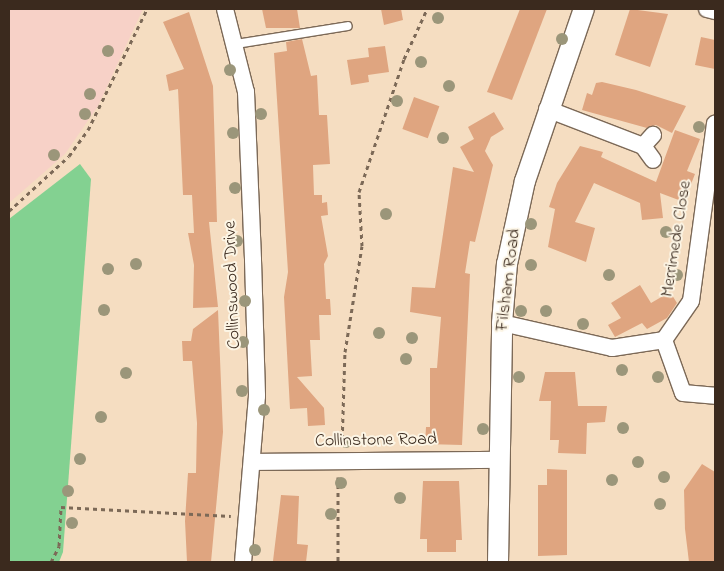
<!DOCTYPE html>
<style>
body{margin:0}
#map{position:relative;width:724px;height:571px;overflow:hidden;background:#f5ddc1;font-family:"Indie Flower",sans-serif}
div>[style]{position:absolute}
[style*='--x']{left:calc(var(--x)*1px);top:calc(var(--y)*1px);width:calc(var(--w)*1px);rotate:calc(var(--a)*1deg)}
.built>*{inset:0;background:#f7d1c7}
.green>*{inset:0;background:#83d191}
.building>*{inset:0;background:#dfa580;transform-origin:0 0}
.path>*{height:3px;margin-top:-1.5px;transform-origin:0;background:repeating-linear-gradient(90deg,#7c6957 0 4px,transparent 0 8px)}
.roads{filter:drop-shadow(1px 0 #7c6957) drop-shadow(-1px 0 #7c6957) drop-shadow(0 1px #7c6957) drop-shadow(0 -1px #7c6957)}
.service>*{height:8px;margin:-4px;padding:0 4px;transform-origin:4px;border-radius:4px;background:#fff}
.minor>*{height:16px;margin:-8px;padding:0 8px;transform-origin:8px;border-radius:8px;background:#fff}
.tertiary>*{height:20px;margin:-10px;padding:0 10px;transform-origin:10px;border-radius:10px;background:#fff}
.trees>*{width:12px;height:12px;margin:-6px;border-radius:50%;background:#9b967a}
span{translate:-50% -50%;white-space:nowrap;text-align:center;line-height:1.15;-webkit-text-stroke:4px #fcf5e5;paint-order:stroke}
.street-label{font-size:18px;color:#3b2a1e}
.frame{position:absolute;inset:0;border:10px solid #3b2a1e;pointer-events:none}
</style>
<div id="map">
<div class="built">
<i style="clip-path:polygon(9px 9px,143px 9px,98px 106px,65px 154px,9px 203px)"></i>
</div>
<div class="green">
<i style="clip-path:polygon(80px 164px,91px 179px,63px 552px,59px 562px,9px 562px,9px 219px)"></i>
</div>
<div class="building">
<i style="clip-path:polygon(262px 9px,297px 9px,300px 28px,266px 28px)"></i>
<i style="clip-path:polygon(381px 9px,401px 9px,403px 20px,384px 25px)"></i>
<i style="clip-path:polygon(520px 9px,547px 9px,512px 100px,487px 92px)"></i>
<i style="clip-path:polygon(630px 9px,668px 14px,650px 67px,615px 55px)"></i>
<i style="clip-path:polygon(189px 12px,213px 86px,217px 222px,209px 222px,218px 307px,193px 308px,194px 265px,188px 233px,194px 233px,192px 195px,183px 195px,178px 89px,169px 91px,166px 75px,184px 69px,163px 22px)"></i>
<i style="clip-path:polygon(701px 37px,715px 40px,715px 69px,695px 65px)"></i>
<i style="clip-path:polygon(302px 39px,311px 76px,317px 75px,319px 115px,327px 115px,330px 164px,313px 165px,314px 195px,322px 195px,322px 203px,327px 202px,328px 215px,321px 216px,328px 256px,324px 264px,326px 299px,330px 299px,331px 315px,319px 315px,320px 340px,310px 340px,312px 376px,297px 377px,324px 408px,325px 425px,308px 426px,307px 408px,290px 409px,284px 297px,288px 272px,274px 53px,287px 51px,286px 42px)"></i>
<i style="clip-path:polygon(385px 46px,389px 72px,368px 75px,369px 82px,351px 85px,347px 60px,369px 57px,368px 48px)"></i>
<i style="clip-path:polygon(602px 82px,636px 90px,686px 106px,672px 133px,656px 125px,647px 128px,582px 110px,587px 93px,592px 95px,596px 83px)"></i>
<i style="left:414px;top:97px;width:27px;height:34px;rotate:20deg"></i>
<i style="clip-path:polygon(494px 112px,504px 129px,491px 137px,485px 151px,493px 165px,475px 242px,470px 241px,465px 273px,470px 274px,462px 445px,425px 444px,426px 427px,430px 427px,430px 368px,437px 368px,441px 317px,410px 312px,412px 287px,435px 288px,453px 167px,474px 172px,460px 147px,474px 139px,468px 127px)"></i>
<i style="clip-path:polygon(675px 130px,700px 139px,687px 171px,695px 174px,684px 202px,660px 193px,663px 218px,642px 220px,640px 203px,594px 183px,575px 222px,595px 228px,586px 262px,548px 247px,555px 209px,549px 207px,557px 183px,580px 146px,603px 152px,601px 157px,656px 182px)"></i>
<i style="clip-path:polygon(640px 285px,651px 303px,670px 292px,677px 303px,667px 318px,647px 329px,642px 323px,615px 337px,608px 325px,621px 318px,611px 303px)"></i>
<i style="clip-path:polygon(218px 310px,223px 432px,211px 562px,187px 562px,185px 521px,188px 473px,196px 473px,197px 423px,192px 361px,183px 361px,182px 341px,191px 341px,193px 329px)"></i>
<i style="clip-path:polygon(545px 372px,575px 372px,578px 406px,607px 406px,605px 422px,587px 423px,586px 454px,558px 453px,559px 440px,550px 440px,551px 401px,539px 401px)"></i>
<i style="clip-path:polygon(702px 464px,715px 472px,715px 562px,689px 562px,685px 529px,684px 490px)"></i>
<i style="clip-path:polygon(547px 469px,567px 470px,567px 555px,538px 556px,538px 485px,547px 485px)"></i>
<i style="clip-path:polygon(423px 481px,459px 481px,462px 540px,456px 540px,456px 552px,427px 552px,427px 539px,420px 539px)"></i>
<i style="clip-path:polygon(281px 495px,299px 496px,297px 544px,308px 545px,306px 562px,273px 561px)"></i>
</div>
<div class="path">
<i style="--x:9;--y:211;--w:81;--a:-42.5"></i>
<i style="--x:69;--y:156;--w:32;--a:-54"></i>
<i style="--x:88;--y:130;--w:135;--a:-64"></i>
<i style="--x:342;--y:446;--w:94;--a:-88.2"></i>
<i style="--x:345;--y:352;--w:107;--a:-80.9"></i>
<i style="--x:362;--y:246;--w:54;--a:-93.2"></i>
<i style="--x:359;--y:192;--w:140;--a:-71.3"></i>
<i style="--x:404;--y:59;--w:55;--a:-65.3"></i>
<i style="--x:338;--y:477;--w:85;--a:90"></i>
<i style="--x:51;--y:562;--w:18;--a:-63"></i>
<i style="--x:59;--y:546;--w:39;--a:-87"></i>
<i style="--x:61;--y:507;--w:170;--a:3"></i>
</div>
<div class="roads">
<div class="service">
<i style="--x:236;--y:44;--w:113;--a:-9.1"></i>
</div>
<div class="minor">
<i style="--x:225;--y:9;--w:86;--a:75.8"></i>
<i style="--x:246;--y:92;--w:168;--a:87.6"></i>
<i style="--x:253;--y:260;--w:136;--a:88.3"></i>
<i style="--x:257;--y:396;--w:167;--a:94.8"></i>
<i style="--x:707;--y:9;--w:8;--a:14"></i>
<i style="--x:547;--y:109;--w:103;--a:21.1"></i>
<i style="--x:643;--y:146;--w:17;--a:54"></i>
<i style="--x:643;--y:146;--w:15;--a:-48"></i>
<i style="--x:502;--y:323;--w:113;--a:12.8"></i>
<i style="--x:612;--y:348;--w:53;--a:-8.7"></i>
<i style="--x:664;--y:340;--w:47;--a:-55.3"></i>
<i style="--x:691;--y:301;--w:179;--a:-82.3"></i>
<i style="--x:664;--y:340;--w:56;--a:70.3"></i>
<i style="--x:683;--y:393;--w:32;--a:5"></i>
<i style="--x:254;--y:462;--w:245;--a:-0.5"></i>
</div>
<div class="tertiary">
<i style="--x:498;--y:562;--w:239;--a:-89"></i>
<i style="--x:502;--y:323;--w:59;--a:-85.2"></i>
<i style="--x:507;--y:264;--w:85;--a:-77.8"></i>
<i style="--x:525;--y:181;--w:182;--a:-71.1"></i>
</div>
</div>
<div class="trees">
<i style="left:438px;top:18px"></i>
<i style="left:562px;top:39px"></i>
<i style="left:108px;top:51px"></i>
<i style="left:421px;top:62px"></i>
<i style="left:230px;top:70px"></i>
<i style="left:449px;top:86px"></i>
<i style="left:90px;top:94px"></i>
<i style="left:397px;top:101px"></i>
<i style="left:85px;top:114px"></i>
<i style="left:261px;top:114px"></i>
<i style="left:699px;top:127px"></i>
<i style="left:233px;top:133px"></i>
<i style="left:443px;top:138px"></i>
<i style="left:54px;top:155px"></i>
<i style="left:235px;top:188px"></i>
<i style="left:386px;top:214px"></i>
<i style="left:531px;top:224px"></i>
<i style="left:666px;top:232px"></i>
<i style="left:237px;top:241px"></i>
<i style="left:136px;top:264px"></i>
<i style="left:531px;top:265px"></i>
<i style="left:108px;top:269px"></i>
<i style="left:609px;top:275px"></i>
<i style="left:677px;top:275px"></i>
<i style="left:245px;top:301px"></i>
<i style="left:104px;top:310px"></i>
<i style="left:521px;top:311px"></i>
<i style="left:546px;top:311px"></i>
<i style="left:583px;top:324px"></i>
<i style="left:379px;top:333px"></i>
<i style="left:412px;top:338px"></i>
<i style="left:243px;top:342px"></i>
<i style="left:406px;top:359px"></i>
<i style="left:622px;top:370px"></i>
<i style="left:126px;top:373px"></i>
<i style="left:519px;top:377px"></i>
<i style="left:658px;top:377px"></i>
<i style="left:242px;top:391px"></i>
<i style="left:264px;top:410px"></i>
<i style="left:101px;top:417px"></i>
<i style="left:623px;top:428px"></i>
<i style="left:483px;top:429px"></i>
<i style="left:346px;top:442px"></i>
<i style="left:80px;top:459px"></i>
<i style="left:638px;top:462px"></i>
<i style="left:664px;top:477px"></i>
<i style="left:612px;top:480px"></i>
<i style="left:341px;top:483px"></i>
<i style="left:68px;top:491px"></i>
<i style="left:400px;top:498px"></i>
<i style="left:660px;top:504px"></i>
<i style="left:331px;top:514px"></i>
<i style="left:72px;top:523px"></i>
<i style="left:255px;top:550px"></i>
</div>
<div class="street-label">
<span style="left:677px;top:239px;rotate:-81deg">Merrimede Close</span>
<span style="left:509px;top:280px;rotate:-83deg">Filsham Road</span>
<span style="left:233px;top:285px;rotate:-92deg">Collinswood Drive</span>
<span style="left:376px;top:441px;rotate:-1deg">Collinstone Road</span>
</div>
<div class="frame"></div>
</div>
